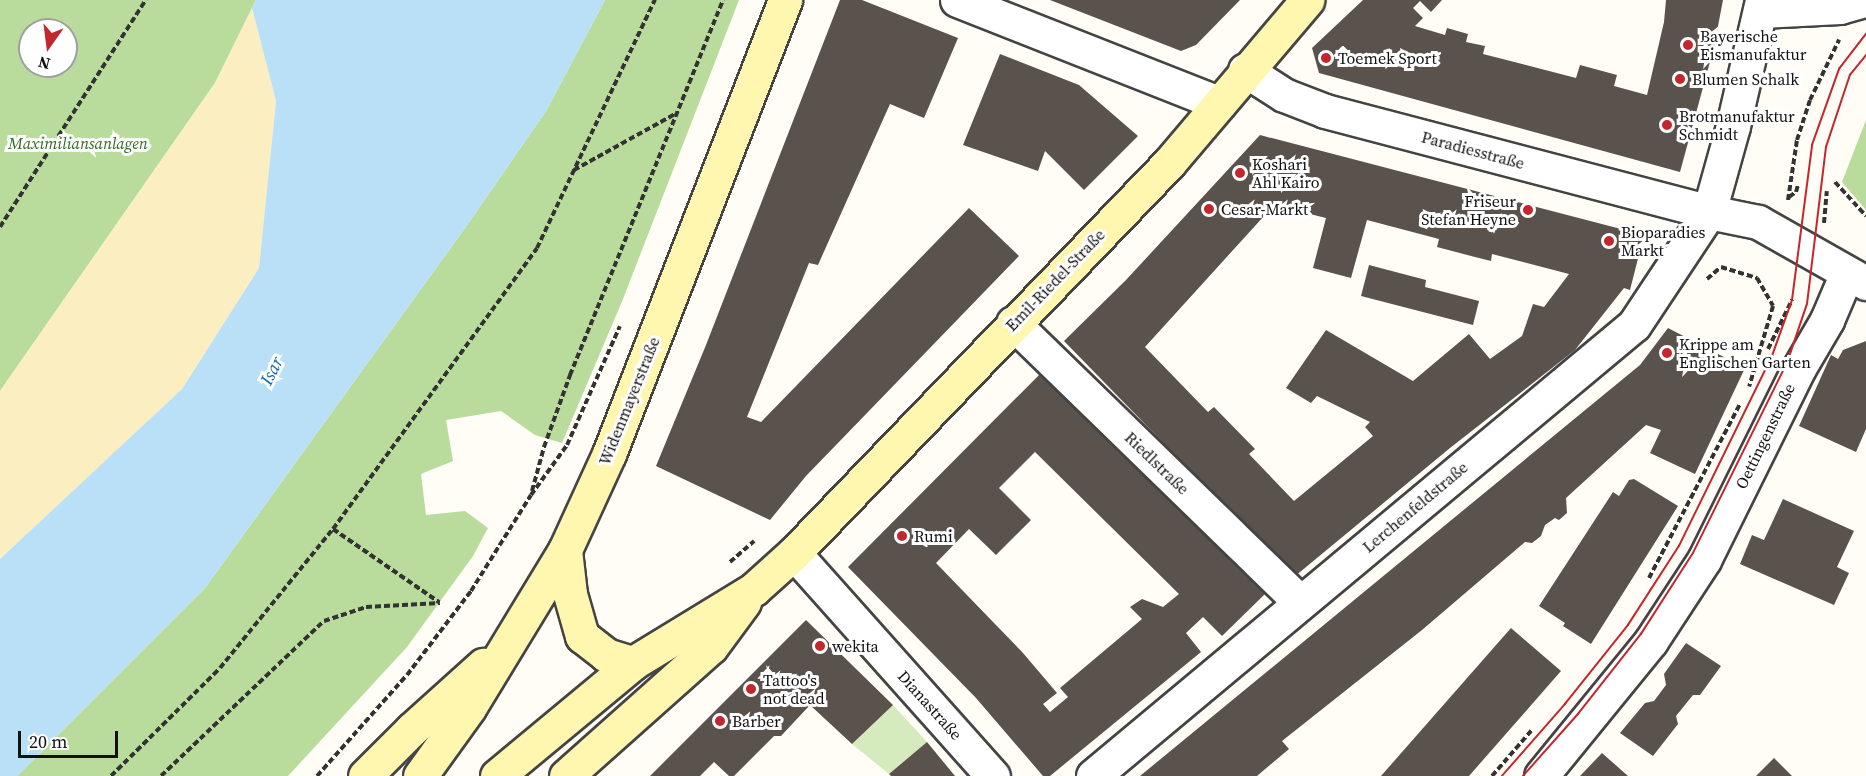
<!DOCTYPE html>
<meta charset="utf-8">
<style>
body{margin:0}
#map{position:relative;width:1866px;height:776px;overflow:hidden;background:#fffdf5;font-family:"Source Serif 4",serif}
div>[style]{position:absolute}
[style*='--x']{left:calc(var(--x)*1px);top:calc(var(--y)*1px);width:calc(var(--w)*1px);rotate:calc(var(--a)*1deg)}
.green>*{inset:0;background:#d5ebbd}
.forest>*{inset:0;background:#b9dc9c}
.sand>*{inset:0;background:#fbeec1}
.water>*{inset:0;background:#b9e0f7}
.building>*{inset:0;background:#5a524d}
.path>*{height:4px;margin-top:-2px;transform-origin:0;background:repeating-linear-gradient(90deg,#333 0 6px,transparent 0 9px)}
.roads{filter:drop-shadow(2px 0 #444) drop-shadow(-2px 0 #444) drop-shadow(0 2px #444) drop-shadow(0 -2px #444)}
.street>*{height:33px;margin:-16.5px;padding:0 16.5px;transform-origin:16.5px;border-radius:16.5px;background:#fff}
.secondary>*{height:33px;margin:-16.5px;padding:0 16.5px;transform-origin:16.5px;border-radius:16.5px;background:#fff6b0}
.tram>*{height:1.5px;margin:-0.75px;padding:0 0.75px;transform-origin:0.75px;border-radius:0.75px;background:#c4262e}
.dots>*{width:16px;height:16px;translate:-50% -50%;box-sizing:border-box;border:3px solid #fff;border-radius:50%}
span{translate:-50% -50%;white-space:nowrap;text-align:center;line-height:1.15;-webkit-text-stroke:6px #fff;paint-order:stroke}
.poi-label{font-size:16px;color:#111}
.left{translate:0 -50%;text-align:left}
.right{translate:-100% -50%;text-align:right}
.park-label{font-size:16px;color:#2f6b1f;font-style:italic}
.street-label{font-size:16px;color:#111}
.water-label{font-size:18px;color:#1768a6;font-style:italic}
.north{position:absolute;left:18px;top:18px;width:60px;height:60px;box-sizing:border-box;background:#fff;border:2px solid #a0a0a0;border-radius:50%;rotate:194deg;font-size:16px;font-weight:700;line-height:24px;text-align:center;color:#111}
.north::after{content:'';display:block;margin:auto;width:21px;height:27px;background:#c4262e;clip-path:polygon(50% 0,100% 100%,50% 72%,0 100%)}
.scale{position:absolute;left:18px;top:731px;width:100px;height:27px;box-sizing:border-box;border:3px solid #111;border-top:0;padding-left:8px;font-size:18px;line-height:21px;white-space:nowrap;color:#111;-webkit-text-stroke:4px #fff;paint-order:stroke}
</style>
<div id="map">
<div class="green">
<i style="clip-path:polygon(893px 705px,927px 742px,889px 774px,852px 744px)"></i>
</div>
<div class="forest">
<i style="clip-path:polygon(evenodd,0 0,256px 0,215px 83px,0 391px,0 0,30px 30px,66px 30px,66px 66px,30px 66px,30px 30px)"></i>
<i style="clip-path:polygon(605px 0,739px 0,623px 299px,562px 443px,535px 435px,501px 411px,446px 420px,453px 461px,421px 474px,426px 515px,465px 511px,488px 528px,473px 556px,407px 647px,288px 776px,17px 776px,205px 588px,470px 221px,546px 111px)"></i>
<i style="clip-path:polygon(1866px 120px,1866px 210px,1842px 182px)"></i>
</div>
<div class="sand">
<i style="clip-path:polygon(252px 8px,276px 101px,259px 268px,182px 389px,0 559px,0 391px,215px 83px)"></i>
</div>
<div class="water">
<i style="clip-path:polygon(256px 0,605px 0,546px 111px,470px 221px,205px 588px,17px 776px,0 776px,0 559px,182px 389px,259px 268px,276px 101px,252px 8px)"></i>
</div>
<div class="building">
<i style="clip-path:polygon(840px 0,862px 0,958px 38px,924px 118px,890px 104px,818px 265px,809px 263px,747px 417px,761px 422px,969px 208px,1019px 256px,806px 476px,770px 520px,656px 466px,706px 345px)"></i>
<i style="clip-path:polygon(1050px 0,1240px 0,1196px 45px,1181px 51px)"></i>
<i style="clip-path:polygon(1363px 0,1442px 0,1431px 12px,1420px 1px,1413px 8px,1423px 18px,1415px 26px,1445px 35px,1447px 28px,1468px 34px,1466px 42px,1485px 46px,1483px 54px,1576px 78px,1580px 65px,1617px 75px,1614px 86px,1647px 95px,1664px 22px,1666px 0,1723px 0,1714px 47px,1680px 172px,1319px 73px,1312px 48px)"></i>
<i style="clip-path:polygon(1000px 54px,1079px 85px,1138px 136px,1084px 190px,1045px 151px,1038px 171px,963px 145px)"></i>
<i style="clip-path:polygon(evenodd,1260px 135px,1644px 235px,1630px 290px,1624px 288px,1575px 350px,1450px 448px,1294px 577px,1064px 341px,1126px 280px,1260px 135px,1274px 205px,1326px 218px,1313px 268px,1351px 278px,1367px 220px,1439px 239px,1437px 247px,1475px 257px,1491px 261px,1492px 254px,1569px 274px,1544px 307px,1533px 304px,1522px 336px,1490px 359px,1469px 334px,1413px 381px,1326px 330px,1286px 388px,1311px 403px,1317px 396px,1370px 422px,1365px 427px,1373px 436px,1294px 501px,1249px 454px,1255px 449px,1214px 407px,1208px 412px,1145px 347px,1274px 205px)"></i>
<i style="clip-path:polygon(1369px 265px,1426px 280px,1425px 287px,1479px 301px,1473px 325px,1361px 296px)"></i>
<i style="clip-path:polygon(1668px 328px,1745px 368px,1695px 474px,1650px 453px,1661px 430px,1646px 425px,1566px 498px,1567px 513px,1559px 520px,1555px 518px,1545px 525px,1541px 536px,1532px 543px,1525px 542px,1422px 630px,1282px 741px,1289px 749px,1257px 776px,1140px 776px,1640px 365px)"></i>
<i style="clip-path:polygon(1866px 341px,1866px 429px,1856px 452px,1799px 426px,1831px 355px,1838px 359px,1843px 350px)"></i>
<i style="clip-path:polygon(evenodd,1041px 373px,1265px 594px,1222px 636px,1203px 617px,1186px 633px,1201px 652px,1050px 776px,1043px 776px,976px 698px,848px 567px,1041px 373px,1035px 452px,1179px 594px,1163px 607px,1142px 599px,1130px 607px,1142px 619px,1060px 688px,1068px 697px,1050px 712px,1043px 704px,1057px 693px,1023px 653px,936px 563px,969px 529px,996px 555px,1031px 520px,999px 488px,1035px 452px)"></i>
<i style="clip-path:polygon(1634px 479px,1678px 506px,1591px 644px,1563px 626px,1565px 623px,1539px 606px,1613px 492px,1619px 496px,1629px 480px)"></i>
<i style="clip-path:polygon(1783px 499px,1854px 531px,1837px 567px,1849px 573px,1834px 605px,1740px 564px,1752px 535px,1764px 540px)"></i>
<i style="clip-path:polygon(806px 620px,893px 705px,852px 744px,810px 705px,781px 736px,774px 736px,734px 776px,729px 776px,714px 762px,700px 776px,650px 776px)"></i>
<i style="clip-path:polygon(1511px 628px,1561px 671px,1469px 776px,1381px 776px)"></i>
<i style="clip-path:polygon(1686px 643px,1721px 666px,1700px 695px,1693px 695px,1676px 716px,1678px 724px,1653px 756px,1620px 733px,1645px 703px,1654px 701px,1666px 685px,1664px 674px)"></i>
<i style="clip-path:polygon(927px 742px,955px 776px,891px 776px,889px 774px)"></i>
<i style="clip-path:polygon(1602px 753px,1628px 776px,1580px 776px)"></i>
<i style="clip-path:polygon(1774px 758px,1792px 776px,1756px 776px)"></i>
</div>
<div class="path">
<i style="--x:574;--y:170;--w:115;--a:-29"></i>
<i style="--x:1835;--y:182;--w:46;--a:47.6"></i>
<i style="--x:1789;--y:197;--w:9;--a:-36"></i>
<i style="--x:1796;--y:192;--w:7;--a:-74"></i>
<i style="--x:1788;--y:200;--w:61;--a:-81.5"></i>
<i style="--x:1797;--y:140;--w:42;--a:-72"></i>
<i style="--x:1810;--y:100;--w:67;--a:-64.2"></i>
<i style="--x:1824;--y:223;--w:32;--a:-85"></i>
<i style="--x:0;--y:227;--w:270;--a:-57.3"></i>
<i style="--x:1707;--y:279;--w:18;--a:-41"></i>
<i style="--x:1721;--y:267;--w:38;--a:17"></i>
<i style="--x:1757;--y:278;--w:32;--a:60"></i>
<i style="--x:1773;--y:306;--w:84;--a:106.5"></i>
<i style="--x:1768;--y:349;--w:55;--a:-63.9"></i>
<i style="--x:532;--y:491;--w:46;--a:-74.7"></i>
<i style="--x:544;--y:447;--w:77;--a:-70.1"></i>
<i style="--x:570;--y:375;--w:405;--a:-67.8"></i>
<i style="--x:333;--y:529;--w:129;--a:34.6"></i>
<i style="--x:730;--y:562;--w:32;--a:-41"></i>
<i style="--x:1649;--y:578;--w:196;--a:-62.4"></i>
<i style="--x:111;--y:776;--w:153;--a:-44.7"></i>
<i style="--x:220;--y:668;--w:179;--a:-50.9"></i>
<i style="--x:333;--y:529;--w:347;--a:-54"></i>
<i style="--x:537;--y:248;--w:275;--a:-64.6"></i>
<i style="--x:161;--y:776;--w:225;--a:-43.6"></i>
<i style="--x:324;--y:621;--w:44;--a:-18.4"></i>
<i style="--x:366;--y:607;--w:74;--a:-3.1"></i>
<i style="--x:317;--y:776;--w:135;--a:-48.3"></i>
<i style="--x:407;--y:675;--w:106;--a:-52.7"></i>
<i style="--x:471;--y:591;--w:113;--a:-58"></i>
<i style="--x:531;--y:495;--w:62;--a:-54.2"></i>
<i style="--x:567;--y:445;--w:130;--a:-66"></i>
<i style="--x:1492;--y:776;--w:60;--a:-49.1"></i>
</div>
<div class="roads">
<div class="street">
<i style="--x:957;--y:0;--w:282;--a:21.5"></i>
<i style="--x:1761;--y:11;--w:79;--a:-2.9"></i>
<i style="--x:1840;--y:7;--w:25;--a:-16"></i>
<i style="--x:1245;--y:70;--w:46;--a:32.7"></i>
<i style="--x:1284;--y:95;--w:44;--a:21.3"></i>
<i style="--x:1325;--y:111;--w:397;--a:14.7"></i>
<i style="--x:1709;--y:212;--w:50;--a:11.5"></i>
<i style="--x:1758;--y:222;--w:124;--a:29.5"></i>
<i style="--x:1013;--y:323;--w:400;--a:44.2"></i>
<i style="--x:794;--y:553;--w:299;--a:48.3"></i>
<i style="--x:1093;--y:776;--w:704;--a:-39.82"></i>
<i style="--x:1634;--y:325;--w:136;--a:-56.4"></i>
<i style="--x:1709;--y:212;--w:89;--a:-74.4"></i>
<i style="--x:1733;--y:126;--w:129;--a:-77"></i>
<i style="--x:1541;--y:776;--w:174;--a:-50.8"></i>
<i style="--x:1651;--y:641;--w:97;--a:-56.8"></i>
<i style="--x:1704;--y:560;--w:214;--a:-63.7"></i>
<i style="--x:1799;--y:368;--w:56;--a:-59.7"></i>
<i style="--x:1827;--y:320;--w:51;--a:-66.9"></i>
</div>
<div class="secondary">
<i style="--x:565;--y:550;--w:44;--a:83.5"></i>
<i style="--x:570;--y:594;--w:44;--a:74.1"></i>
<i style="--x:582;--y:636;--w:31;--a:38"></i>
<i style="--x:606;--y:655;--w:28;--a:17"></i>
<i style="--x:365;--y:776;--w:66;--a:-45"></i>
<i style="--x:412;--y:729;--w:96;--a:-42"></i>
<i style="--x:420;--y:776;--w:84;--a:-54.2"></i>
<i style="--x:469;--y:708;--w:185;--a:-58.7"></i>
<i style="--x:565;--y:550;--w:106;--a:-65.4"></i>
<i style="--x:609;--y:454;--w:487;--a:-68.8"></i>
<i style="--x:497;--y:776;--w:177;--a:-39.7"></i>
<i style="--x:633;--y:663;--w:142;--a:-31.4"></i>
<i style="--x:754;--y:589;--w:54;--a:-42"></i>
<i style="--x:794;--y:553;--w:541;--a:-46.12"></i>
<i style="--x:1169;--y:163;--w:214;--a:-49.7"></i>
<i style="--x:566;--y:776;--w:194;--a:-41.7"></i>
<i style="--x:711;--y:647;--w:56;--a:-53.7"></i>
</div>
</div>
<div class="tram">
<i style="--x:1502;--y:776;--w:96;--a:-48.8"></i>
<i style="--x:1565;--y:704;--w:101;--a:-51.4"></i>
<i style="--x:1628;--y:625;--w:94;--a:-57.2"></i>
<i style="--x:1679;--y:546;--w:212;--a:-63.9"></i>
<i style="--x:1772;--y:356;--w:59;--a:-70.3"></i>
<i style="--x:1792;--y:300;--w:156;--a:-82.6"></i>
<i style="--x:1812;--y:145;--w:81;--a:-70.4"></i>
<i style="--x:1839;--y:69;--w:44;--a:-52.4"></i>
<i style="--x:1523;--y:776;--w:83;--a:-48.4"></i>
<i style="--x:1578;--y:714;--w:102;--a:-51.8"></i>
<i style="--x:1641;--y:634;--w:96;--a:-57.3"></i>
<i style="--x:1693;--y:553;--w:212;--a:-63.7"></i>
<i style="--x:1787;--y:363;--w:62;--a:-71.3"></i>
<i style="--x:1807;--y:304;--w:158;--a:-83.1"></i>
<i style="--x:1826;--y:147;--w:76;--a:-71.6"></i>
<i style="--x:1850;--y:75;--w:26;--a:-51"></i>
</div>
<div class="dots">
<i style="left:1688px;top:45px;background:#c4262e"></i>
<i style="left:1326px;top:58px;background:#c4262e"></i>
<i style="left:1680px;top:79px;background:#c4262e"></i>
<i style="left:1667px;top:125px;background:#c4262e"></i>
<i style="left:1240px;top:173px;background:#c4262e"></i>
<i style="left:1209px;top:209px;background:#c4262e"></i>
<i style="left:1528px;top:210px;background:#c4262e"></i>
<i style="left:1609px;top:241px;background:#c4262e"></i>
<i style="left:1667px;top:353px;background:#c4262e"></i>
<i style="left:902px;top:536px;background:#c4262e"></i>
<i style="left:820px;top:646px;background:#c4262e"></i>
<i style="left:751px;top:689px;background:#c4262e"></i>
<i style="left:720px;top:721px;background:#c4262e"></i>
</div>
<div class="poi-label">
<span class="left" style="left:1700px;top:45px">Bayerische<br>Eismanufaktur</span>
<span class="left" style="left:1338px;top:58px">Toemek Sport</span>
<span class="left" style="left:1692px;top:79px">Blumen Schalk</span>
<span class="left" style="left:1679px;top:125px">Brotmanufaktur<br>Schmidt</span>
<span class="left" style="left:1252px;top:173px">Koshari<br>Ahl Kairo</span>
<span class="right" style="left:1516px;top:210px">Friseur<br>Stefan Heyne</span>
<span class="left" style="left:1221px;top:209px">Cesar-Markt</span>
<span class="left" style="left:1621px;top:241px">Bioparadies<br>Markt</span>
<span class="left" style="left:1679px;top:353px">Krippe am<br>Englischen Garten</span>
<span class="left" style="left:914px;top:536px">Rumi</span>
<span class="left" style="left:832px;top:646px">wekita</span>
<span class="left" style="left:763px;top:689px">Tattoo's<br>not dead</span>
<span class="left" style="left:732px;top:721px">Barber</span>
</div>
<div class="park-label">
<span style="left:78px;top:143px">Maximiliansanlagen</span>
</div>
<div class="street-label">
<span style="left:1473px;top:150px;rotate:15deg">Paradiesstraße</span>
<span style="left:1055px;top:280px;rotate:-46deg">Emil-Riedel-Straße</span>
<span style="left:629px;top:401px;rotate:-68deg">Widenmayerstraße</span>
<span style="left:1765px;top:436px;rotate:-64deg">Oettingenstraße</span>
<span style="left:1157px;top:463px;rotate:44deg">Riedlstraße</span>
<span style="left:1415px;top:507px;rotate:-40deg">Lerchenfeldstraße</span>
<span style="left:930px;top:705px;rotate:48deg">Dianastraße</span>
</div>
<div class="water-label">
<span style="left:272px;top:371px;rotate:-63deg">Isar</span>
</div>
<div class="north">N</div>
<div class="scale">20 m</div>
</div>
